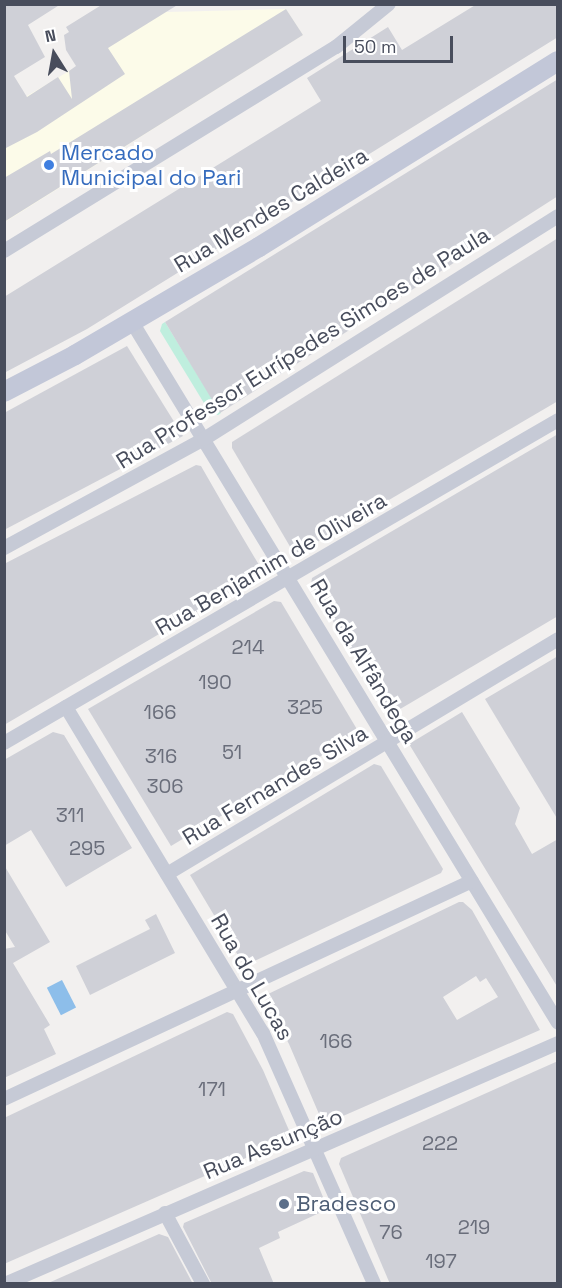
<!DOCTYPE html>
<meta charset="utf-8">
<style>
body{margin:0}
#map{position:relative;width:562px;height:1288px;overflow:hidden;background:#f2f0ef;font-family:"Space Grotesk",sans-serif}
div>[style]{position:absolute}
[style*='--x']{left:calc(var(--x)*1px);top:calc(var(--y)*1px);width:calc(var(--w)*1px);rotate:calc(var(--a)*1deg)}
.commercial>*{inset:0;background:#fcfbe9}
.green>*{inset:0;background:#bfeede}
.water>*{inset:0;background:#8dbeea;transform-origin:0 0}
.building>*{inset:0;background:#cfd0d7}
.street>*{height:14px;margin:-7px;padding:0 7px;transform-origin:7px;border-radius:7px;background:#c6cad6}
.secondary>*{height:20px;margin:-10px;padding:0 10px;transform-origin:10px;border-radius:10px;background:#c2c7d8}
.dots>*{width:16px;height:16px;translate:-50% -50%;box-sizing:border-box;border:3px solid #fff;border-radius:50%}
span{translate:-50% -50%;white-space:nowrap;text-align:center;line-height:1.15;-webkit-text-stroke:6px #fff;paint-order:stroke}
.number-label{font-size:20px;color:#6a6e7b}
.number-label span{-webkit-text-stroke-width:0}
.shop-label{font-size:22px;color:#366cbe}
.left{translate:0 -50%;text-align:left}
.street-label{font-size:22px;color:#484d5c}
.service-label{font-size:22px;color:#4e5e75}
.frame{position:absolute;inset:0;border:6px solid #484d5c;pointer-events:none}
.north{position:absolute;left:24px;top:24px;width:60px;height:60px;-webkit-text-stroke:4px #fff;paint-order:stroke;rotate:349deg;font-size:16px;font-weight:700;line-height:24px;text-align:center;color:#484d5c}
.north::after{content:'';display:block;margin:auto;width:21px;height:27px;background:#484d5c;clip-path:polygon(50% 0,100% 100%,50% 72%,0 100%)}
.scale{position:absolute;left:343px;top:36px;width:110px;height:27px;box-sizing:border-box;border:3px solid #484d5c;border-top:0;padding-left:8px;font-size:18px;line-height:21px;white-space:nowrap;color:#484d5c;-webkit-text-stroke:4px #fff;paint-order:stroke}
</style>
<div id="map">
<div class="commercial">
<i style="clip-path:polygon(108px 5px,163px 5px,167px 12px,286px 9px,303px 35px,5px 222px,5px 109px,86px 61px,69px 32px)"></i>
</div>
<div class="green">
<i style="clip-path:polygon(165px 322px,221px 413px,218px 415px,210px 413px,160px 331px,162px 324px)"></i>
</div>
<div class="water">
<i style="left:62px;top:980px;width:31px;height:17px;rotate:63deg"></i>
</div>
<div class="building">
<i style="clip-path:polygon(4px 4px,61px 4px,28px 25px,45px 57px,14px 76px,27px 97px,58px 77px,72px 99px,69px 71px,76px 66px,66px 50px,64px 35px,69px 32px,66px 27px,103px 4px,179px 4px,108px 48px,125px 74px,37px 132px,4px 149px)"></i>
<i style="clip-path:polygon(477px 4px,558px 4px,558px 37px,87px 329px,4px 373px,4px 297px,321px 101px,307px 78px,388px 27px,402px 50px)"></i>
<i style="clip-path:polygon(286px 9px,303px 35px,4px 222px,4px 178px,50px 151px,51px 154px)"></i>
<i style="clip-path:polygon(558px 79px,558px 196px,220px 413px,165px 322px)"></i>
<i style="clip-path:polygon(558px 238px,558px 401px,295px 555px,232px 448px,232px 442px)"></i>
<i style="clip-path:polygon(127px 346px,183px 436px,4px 530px,4px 413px)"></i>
<i style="clip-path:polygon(558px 434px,558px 616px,390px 715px,311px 585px,312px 578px)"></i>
<i style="clip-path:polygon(196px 465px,201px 466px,224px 506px,262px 570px,260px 575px,4px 725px,4px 564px)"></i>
<i style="clip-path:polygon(274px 601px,281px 602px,358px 731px,356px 735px,171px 846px,88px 709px)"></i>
<i style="clip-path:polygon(558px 656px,558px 820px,485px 699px)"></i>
<i style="clip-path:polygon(462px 712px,520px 808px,515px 824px,532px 854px,558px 839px,558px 988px,409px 744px)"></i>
<i style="clip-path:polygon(53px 732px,64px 735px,132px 848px,66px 887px,31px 830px,4px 846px,4px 760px)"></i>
<i style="clip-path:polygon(374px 764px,381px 766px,443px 869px,441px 873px,248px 964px,242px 962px,190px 875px)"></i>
<i style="clip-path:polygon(4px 865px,50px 942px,13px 963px,50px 1025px,44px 1029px,56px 1054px,4px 1078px,4px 949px,15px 947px,4px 929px)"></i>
<i style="clip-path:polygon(evenodd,459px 902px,463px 902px,472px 910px,540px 1030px,327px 1123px,322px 1121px,289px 1044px,265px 1000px,266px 995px,459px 902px,476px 976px,480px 982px,486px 978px,498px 997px,457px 1020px,443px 997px,476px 976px)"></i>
<i style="clip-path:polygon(156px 914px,175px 953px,90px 995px,76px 966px,150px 929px,145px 920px)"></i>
<i style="clip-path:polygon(227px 1012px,233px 1014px,263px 1070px,291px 1135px,289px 1139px,4px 1264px,4px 1118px)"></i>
<i style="clip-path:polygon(558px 1061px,558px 1284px,390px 1284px,339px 1164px,341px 1158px)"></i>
<i style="clip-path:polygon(304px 1171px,313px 1173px,328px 1209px,278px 1232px,280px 1238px,259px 1248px,274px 1284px,212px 1284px,183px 1227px,184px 1223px)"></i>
<i style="clip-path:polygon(159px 1234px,168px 1237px,193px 1284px,46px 1284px)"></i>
</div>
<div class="street">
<i style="--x:4;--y:251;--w:390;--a:-31.6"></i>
<i style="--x:336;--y:47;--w:68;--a:-39.1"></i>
<i style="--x:132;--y:322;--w:820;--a:58.71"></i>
<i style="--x:4;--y:548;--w:228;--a:-28.6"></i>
<i style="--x:204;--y:439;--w:418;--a:-32.2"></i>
<i style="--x:66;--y:707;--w:381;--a:58.9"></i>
<i style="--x:263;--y:1033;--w:274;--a:66.1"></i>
<i style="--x:4;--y:743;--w:641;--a:-30.24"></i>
<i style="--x:167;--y:874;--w:456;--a:-31"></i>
<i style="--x:4;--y:1099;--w:516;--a:-24.98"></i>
<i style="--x:165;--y:1213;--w:81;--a:61.8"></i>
<i style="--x:5;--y:1284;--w:603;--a:-23.55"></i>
</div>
<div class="secondary">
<i style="--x:4;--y:392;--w:80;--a:-27.5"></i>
<i style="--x:75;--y:355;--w:213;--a:-30.4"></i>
<i style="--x:259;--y:247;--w:352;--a:-31.9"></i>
</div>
<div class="dots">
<i style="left:49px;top:165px;background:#3f7fe0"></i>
<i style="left:284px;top:1204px;background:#5c6f8a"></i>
</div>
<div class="number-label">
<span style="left:248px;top:647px">214</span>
<span style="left:215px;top:682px">190</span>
<span style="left:305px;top:707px">325</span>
<span style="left:160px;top:712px">166</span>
<span style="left:232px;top:752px">51</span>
<span style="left:161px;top:756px">316</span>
<span style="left:165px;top:786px">306</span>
<span style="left:70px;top:815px">311</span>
<span style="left:87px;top:848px">295</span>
<span style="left:336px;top:1041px">166</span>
<span style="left:212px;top:1089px">171</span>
<span style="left:440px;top:1143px">222</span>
<span style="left:474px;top:1227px">219</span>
<span style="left:391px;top:1232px">76</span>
<span style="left:441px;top:1261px">197</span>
</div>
<div class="shop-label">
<span class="left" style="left:61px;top:165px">Mercado<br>Municipal do Pari</span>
</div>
<div class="street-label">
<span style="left:271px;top:210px;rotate:-31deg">Rua Mendes Caldeira</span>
<span style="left:303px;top:348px;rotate:-32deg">Rua Professor Eurípedes Simoes de Paula</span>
<span style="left:271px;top:564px;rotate:-30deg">Rua Benjamim de Oliveira</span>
<span style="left:364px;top:661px;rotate:59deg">Rua da Alfândega</span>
<span style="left:275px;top:785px;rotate:-31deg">Rua Fernandes Silva</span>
<span style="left:252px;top:977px;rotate:60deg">Rua do Lucas</span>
<span style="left:273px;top:1144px;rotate:-23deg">Rua Assunção</span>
</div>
<div class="service-label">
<span class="left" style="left:296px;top:1204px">Bradesco</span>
</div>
<div class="frame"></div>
<div class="north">N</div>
<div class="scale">50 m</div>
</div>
